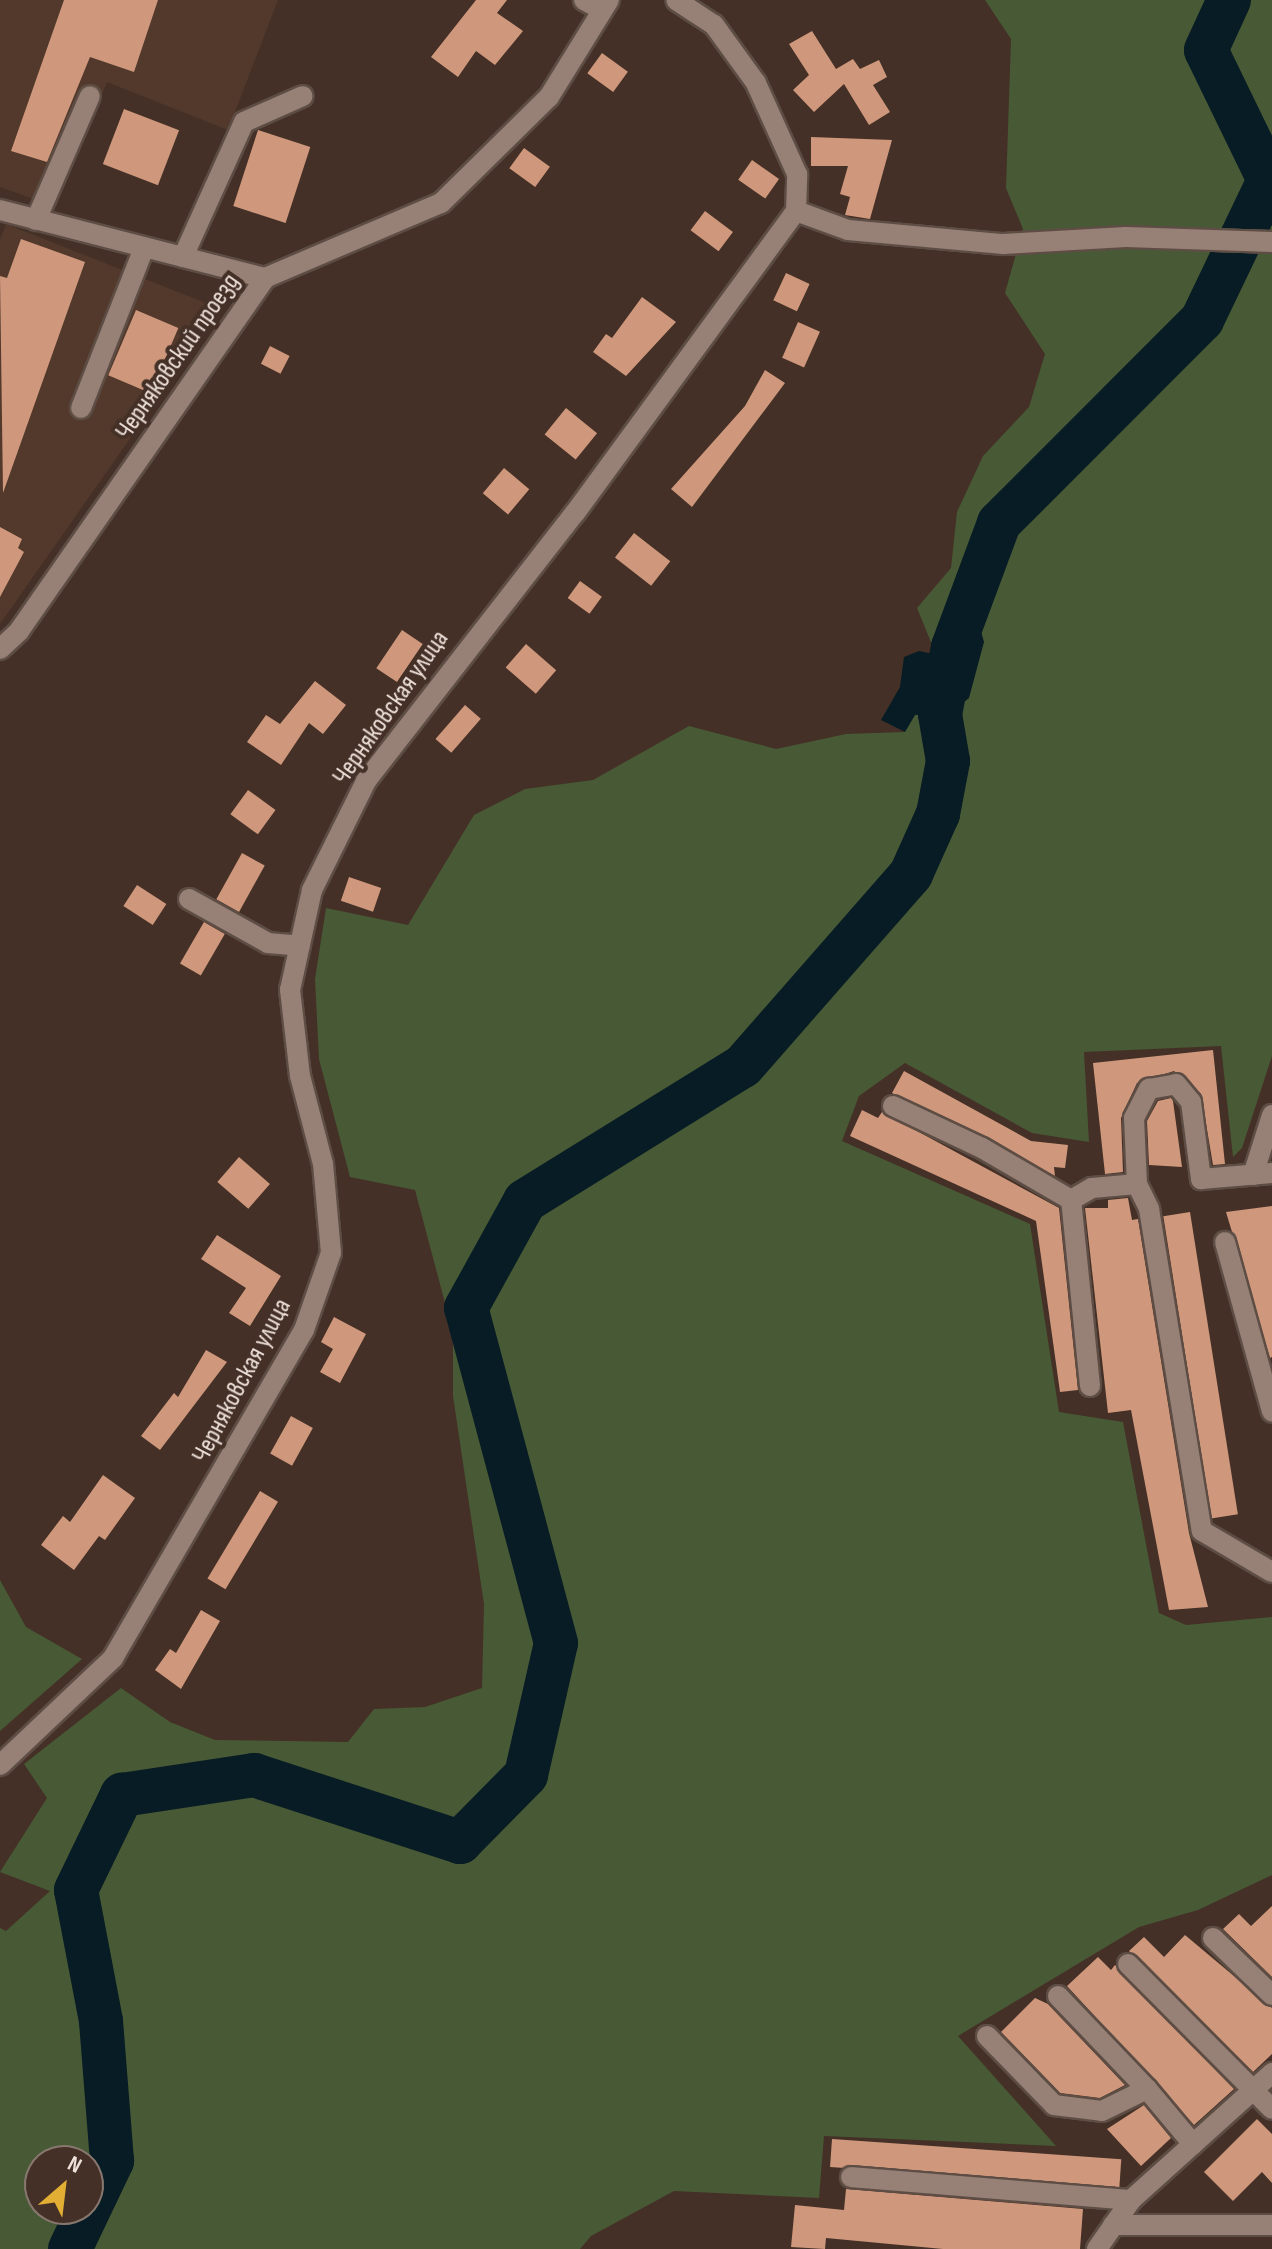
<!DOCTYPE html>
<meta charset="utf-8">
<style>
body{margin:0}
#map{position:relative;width:1272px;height:2249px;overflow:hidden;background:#443026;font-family:"Sofia Sans Condensed",sans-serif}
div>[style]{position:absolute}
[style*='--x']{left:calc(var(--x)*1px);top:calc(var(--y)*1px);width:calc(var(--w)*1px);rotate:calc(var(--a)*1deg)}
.built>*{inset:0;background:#52392c}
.green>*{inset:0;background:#485935}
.water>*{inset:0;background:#071c24}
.river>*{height:44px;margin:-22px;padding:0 22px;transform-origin:22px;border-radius:22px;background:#071c24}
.building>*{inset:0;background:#cf987c;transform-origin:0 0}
.roads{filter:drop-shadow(2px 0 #5d4d44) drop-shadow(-2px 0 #5d4d44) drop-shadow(0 2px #5d4d44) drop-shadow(0 -2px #5d4d44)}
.minor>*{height:20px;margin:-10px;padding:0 10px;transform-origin:10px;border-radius:10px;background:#978075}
span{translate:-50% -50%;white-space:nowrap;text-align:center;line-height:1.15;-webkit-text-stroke:8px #443026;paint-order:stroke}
.street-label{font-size:26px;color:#efe2dc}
.north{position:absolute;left:24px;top:2145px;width:80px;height:80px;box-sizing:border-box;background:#443026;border:2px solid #88776f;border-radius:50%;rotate:28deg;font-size:22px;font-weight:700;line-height:32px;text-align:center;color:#efe2dc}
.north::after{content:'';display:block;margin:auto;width:28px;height:36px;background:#e2ae34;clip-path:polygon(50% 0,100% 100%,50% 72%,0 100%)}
</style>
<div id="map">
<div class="built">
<i style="clip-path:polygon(0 0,278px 0,228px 130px,107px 82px,56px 207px,0 187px)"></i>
<i style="clip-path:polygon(6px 224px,221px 309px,0 624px,0 240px)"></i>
</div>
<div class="green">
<i style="clip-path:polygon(evenodd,985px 0,1272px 0,1272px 1056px,1242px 1148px,1233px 1157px,1221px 1046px,1084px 1052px,1089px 1142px,1032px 1133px,905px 1063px,859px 1096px,842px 1141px,1030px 1224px,1059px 1412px,1123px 1422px,1159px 1613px,1186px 1625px,1272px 1617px,1272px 1875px,1198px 1910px,1139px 1927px,958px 2036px,1056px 2146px,824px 2136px,819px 2198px,674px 2191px,591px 2236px,580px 2249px,0 2249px,0 1928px,6px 1931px,50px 1891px,0 1872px,47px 1798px,24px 1764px,121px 1688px,170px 1722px,215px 1740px,348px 1742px,374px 1709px,425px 1707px,482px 1688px,484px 1604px,453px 1396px,453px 1333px,415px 1190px,350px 1177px,319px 1059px,315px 979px,326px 908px,408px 925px,474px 815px,525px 789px,593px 780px,689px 726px,776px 749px,846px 734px,904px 732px,915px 715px,949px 713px,969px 698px,958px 660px,935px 652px,917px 608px,951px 568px,957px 512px,983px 456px,1029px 407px,1045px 354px,1005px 293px,1023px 229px,1006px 188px,1011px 39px,985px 0,40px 2161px,88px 2161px,88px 2209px,40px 2209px,40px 2161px)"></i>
<i style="clip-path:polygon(0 1580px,26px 1627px,82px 1659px,0 1731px)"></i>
</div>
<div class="water">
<i style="clip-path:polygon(974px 607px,984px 642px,969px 698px,949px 713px,915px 715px,905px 732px,881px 720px,900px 687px,904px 657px,919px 651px,957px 659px,960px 611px)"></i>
</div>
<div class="river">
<i style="--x:70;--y:2249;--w:98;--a:-64.5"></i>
<i style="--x:112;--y:2161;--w:140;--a:-94.5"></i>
<i style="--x:101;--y:2021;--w:133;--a:-100.8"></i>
<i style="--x:76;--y:1890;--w:106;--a:-64.2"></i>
<i style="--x:122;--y:1795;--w:134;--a:-8.6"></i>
<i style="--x:254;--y:1775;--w:217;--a:18"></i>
<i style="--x:460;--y:1842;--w:94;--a:-45.4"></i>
<i style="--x:526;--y:1775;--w:135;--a:-77.2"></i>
<i style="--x:556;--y:1643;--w:347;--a:-105"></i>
<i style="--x:466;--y:1308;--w:122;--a:-61.1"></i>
<i style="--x:525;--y:1201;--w:256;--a:-31.8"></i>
<i style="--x:743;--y:1066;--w:255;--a:-48.8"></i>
<i style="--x:911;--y:874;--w:66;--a:-65.8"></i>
<i style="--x:938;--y:814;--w:54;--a:-79.3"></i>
<i style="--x:948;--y:761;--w:48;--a:-99.7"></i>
<i style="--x:940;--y:714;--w:68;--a:-79"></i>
<i style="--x:953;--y:647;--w:132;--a:-69.6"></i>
<i style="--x:999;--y:523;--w:287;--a:-45"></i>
<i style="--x:1202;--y:320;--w:155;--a:-64.4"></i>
<i style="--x:1269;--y:180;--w:144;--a:-115.9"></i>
<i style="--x:1206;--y:50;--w:55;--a:-65.3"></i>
</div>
<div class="building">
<i style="clip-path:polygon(64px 0,158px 0,134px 72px,90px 57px,47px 162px,11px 151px)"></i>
<i style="clip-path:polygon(476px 0,507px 0,497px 13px,523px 31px,495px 65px,476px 51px,458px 77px,431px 57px)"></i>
<i style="clip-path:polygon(812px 31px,836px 69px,853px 59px,860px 69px,879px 60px,887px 77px,873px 85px,890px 112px,869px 125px,844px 84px,814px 112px,793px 90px,809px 75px,789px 44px)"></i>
<i style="left:602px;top:53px;width:32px;height:25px;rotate:36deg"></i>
<i style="left:124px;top:109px;width:59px;height:59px;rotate:21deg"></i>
<i style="left:258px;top:130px;width:55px;height:80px;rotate:18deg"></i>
<i style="clip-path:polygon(811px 137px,892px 140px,870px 219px,845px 215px,850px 197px,840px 194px,848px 166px,811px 166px)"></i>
<i style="left:524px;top:148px;width:32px;height:25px;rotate:36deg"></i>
<i style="left:752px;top:160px;width:33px;height:24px;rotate:35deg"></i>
<i style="left:705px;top:211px;width:35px;height:24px;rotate:37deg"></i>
<i style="clip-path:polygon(21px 239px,85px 262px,3px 493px,0 276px,7px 278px)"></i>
<i style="left:786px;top:273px;width:26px;height:30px;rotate:25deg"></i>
<i style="clip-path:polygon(642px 297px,676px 322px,626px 376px,593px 352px,606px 334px,612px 338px)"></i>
<i style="left:136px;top:310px;width:46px;height:71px;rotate:23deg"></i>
<i style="left:798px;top:322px;width:24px;height:39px;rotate:24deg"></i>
<i style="left:270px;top:346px;width:22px;height:20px;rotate:27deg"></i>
<i style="clip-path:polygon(765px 370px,785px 383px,692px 507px,671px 489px,745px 406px)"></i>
<i style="left:566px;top:408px;width:40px;height:34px;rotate:39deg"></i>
<i style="left:504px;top:468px;width:33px;height:33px;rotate:40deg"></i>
<i style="clip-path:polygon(0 527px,22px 539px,18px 548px,24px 552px,0 597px)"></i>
<i style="left:634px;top:533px;width:46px;height:31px;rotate:38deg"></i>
<i style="left:580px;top:581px;width:27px;height:21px;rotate:36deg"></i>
<i style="left:402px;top:630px;width:25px;height:46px;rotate:34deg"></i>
<i style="left:526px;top:644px;width:40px;height:31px;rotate:41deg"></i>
<i style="clip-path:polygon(315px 681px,346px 705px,323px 734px,309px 723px,281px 765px,247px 742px,266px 715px,280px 724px)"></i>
<i style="left:465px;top:705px;width:21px;height:45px;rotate:41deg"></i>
<i style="left:248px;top:790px;width:34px;height:30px;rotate:36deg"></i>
<i style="left:242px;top:853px;width:26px;height:53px;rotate:29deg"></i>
<i style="left:349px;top:877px;width:34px;height:25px;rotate:19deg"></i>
<i style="left:137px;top:885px;width:35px;height:25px;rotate:33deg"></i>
<i style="left:204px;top:922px;width:24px;height:48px;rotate:30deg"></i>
<i style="clip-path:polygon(1213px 1050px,1225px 1164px,1213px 1165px,1201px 1094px,1174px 1071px,1137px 1083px,1121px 1118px,1123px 1172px,1105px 1174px,1093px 1063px)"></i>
<i style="clip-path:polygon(904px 1071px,1031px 1141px,1068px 1145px,1065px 1168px,1054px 1167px,1055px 1176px,892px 1093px)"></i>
<i style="clip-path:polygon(1171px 1098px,1173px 1101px,1182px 1167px,1149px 1165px,1147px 1121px,1158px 1101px)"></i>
<i style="clip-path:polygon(862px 1110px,878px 1118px,882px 1112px,1059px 1208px,1078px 1390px,1060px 1392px,1036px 1221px,850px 1136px)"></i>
<i style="left:239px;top:1157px;width:41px;height:33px;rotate:41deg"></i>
<i style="clip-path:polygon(1128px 1198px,1132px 1220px,1138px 1219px,1189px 1533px,1208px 1607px,1169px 1610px,1131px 1410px,1108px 1413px,1085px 1208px,1108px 1208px,1108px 1200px)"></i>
<i style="clip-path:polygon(1272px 1206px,1272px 1357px,1270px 1358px,1226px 1212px)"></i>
<i style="left:1190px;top:1212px;width:306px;height:27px;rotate:81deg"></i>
<i style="clip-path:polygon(217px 1235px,281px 1276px,250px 1326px,229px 1313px,246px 1288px,201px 1259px)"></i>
<i style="clip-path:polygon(334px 1317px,366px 1334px,340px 1383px,320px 1372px,333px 1349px,321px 1342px)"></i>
<i style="clip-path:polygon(206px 1350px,227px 1362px,160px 1450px,141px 1436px,174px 1393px,178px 1397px)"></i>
<i style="left:291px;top:1416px;width:25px;height:43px;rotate:29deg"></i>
<i style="clip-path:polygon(103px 1475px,135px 1498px,105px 1540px,99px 1536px,74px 1570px,41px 1545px,63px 1516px,70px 1522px)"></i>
<i style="left:260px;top:1491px;width:21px;height:102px;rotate:31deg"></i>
<i style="clip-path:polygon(201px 1610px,220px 1621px,181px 1689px,155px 1670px,170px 1649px,176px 1653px)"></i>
<i style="clip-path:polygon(1272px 1906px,1272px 1977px,1223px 1929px,1239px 1914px,1251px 1926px)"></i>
<i style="clip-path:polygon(1185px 1935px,1272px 2008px,1272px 2054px,1253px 2072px,1129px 1951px,1144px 1937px,1164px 1957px)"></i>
<i style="clip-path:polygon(1098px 1957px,1111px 1970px,1115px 1965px,1234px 2089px,1194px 2125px,1067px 1986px)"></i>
<i style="clip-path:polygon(1035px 1998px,1048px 2004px,1125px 2085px,1100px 2098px,1060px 2093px,1001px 2032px)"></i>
<i style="clip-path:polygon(1144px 2105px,1171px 2138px,1141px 2166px,1107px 2129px)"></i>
<i style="clip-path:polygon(1257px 2119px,1272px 2134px,1272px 2183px,1262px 2172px,1233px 2201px,1204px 2172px)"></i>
<i style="left:832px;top:2139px;width:290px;height:28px;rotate:4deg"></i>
<i style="clip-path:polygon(846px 2189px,1083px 2209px,1080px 2249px,943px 2249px,826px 2238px,825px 2249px,791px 2247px,795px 2205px,844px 2210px)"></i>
</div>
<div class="roads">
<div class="minor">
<i style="--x:584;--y:0;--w:21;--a:28"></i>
<i style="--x:0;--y:210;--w:274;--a:14.4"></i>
<i style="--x:796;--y:211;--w:55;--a:20.1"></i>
<i style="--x:848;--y:230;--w:156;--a:5.2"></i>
<i style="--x:1003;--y:244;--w:123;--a:-3.3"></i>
<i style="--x:1126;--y:237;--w:146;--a:2"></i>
<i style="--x:36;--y:220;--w:135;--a:-66.5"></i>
<i style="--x:183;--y:257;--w:148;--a:-65.7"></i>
<i style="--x:244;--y:122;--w:64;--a:-23.8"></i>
<i style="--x:265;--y:278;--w:191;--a:-23.1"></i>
<i style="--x:441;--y:203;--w:151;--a:-44.5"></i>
<i style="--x:549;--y:97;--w:114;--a:-58.3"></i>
<i style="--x:81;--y:408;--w:172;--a:-68.5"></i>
<i style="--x:0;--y:649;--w:26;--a:-43"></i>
<i style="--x:19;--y:631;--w:430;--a:-55.1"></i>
<i style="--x:189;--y:899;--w:90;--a:29.1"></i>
<i style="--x:268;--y:943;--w:32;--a:5"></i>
<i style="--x:893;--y:1106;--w:98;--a:25.3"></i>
<i style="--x:982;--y:1148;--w:103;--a:30.3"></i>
<i style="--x:1253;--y:1175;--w:63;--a:-72.4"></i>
<i style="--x:1137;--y:1184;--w:66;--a:-92.6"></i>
<i style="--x:1134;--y:1118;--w:33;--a:-63"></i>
<i style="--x:1149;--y:1089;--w:27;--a:-10"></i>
<i style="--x:1176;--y:1084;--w:23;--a:50"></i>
<i style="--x:1191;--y:1102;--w:78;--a:82.6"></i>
<i style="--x:1201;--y:1179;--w:71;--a:-4.8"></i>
<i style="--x:1225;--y:1242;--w:176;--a:74.5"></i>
<i style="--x:1090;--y:1386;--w:187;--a:-95.8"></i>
<i style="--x:1071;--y:1200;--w:24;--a:-30"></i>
<i style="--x:1092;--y:1188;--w:45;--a:-5.1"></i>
<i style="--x:1137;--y:1184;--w:28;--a:64"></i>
<i style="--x:1149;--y:1209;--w:326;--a:80.7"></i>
<i style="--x:1202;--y:1531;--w:81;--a:30.4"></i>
<i style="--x:0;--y:1765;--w:156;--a:-43.4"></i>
<i style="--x:113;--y:1658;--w:380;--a:-59.8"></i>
<i style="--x:304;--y:1330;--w:82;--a:-70.7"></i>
<i style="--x:331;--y:1253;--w:89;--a:-95.1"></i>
<i style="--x:323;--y:1164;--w:91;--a:-104.6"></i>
<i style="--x:300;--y:1076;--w:87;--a:-96.6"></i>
<i style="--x:290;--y:990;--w:102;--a:-77.6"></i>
<i style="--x:312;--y:890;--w:122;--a:-63.6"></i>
<i style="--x:366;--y:781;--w:340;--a:-52.1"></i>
<i style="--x:575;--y:513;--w:374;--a:-53.8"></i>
<i style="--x:796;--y:211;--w:37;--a:-88"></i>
<i style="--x:797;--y:174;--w:100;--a:-114.3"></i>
<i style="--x:756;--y:83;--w:72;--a:-125.9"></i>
<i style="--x:714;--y:25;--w:45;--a:-146.7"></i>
<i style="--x:1213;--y:1938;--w:82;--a:44"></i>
<i style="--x:1128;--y:1964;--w:204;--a:45.2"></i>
<i style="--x:1058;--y:1996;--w:129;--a:46.3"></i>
<i style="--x:987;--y:2036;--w:96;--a:45.8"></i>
<i style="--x:1054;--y:2105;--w:48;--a:7.1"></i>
<i style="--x:1102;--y:2111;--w:50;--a:-26.1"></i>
<i style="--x:1147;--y:2089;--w:72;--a:50.1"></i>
<i style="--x:851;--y:2177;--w:281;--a:4.7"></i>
<i style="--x:1113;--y:2225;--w:159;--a:0"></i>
<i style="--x:1097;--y:2249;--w:60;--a:-55.2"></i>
<i style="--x:1131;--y:2200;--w:190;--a:-42"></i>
</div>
</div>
<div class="street-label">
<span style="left:178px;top:357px;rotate:-55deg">Черняковский проезд</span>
<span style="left:391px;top:708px;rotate:-55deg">Черняковская улица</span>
<span style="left:242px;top:1381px;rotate:-62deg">Черняковская улица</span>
</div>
<div class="north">N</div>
</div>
